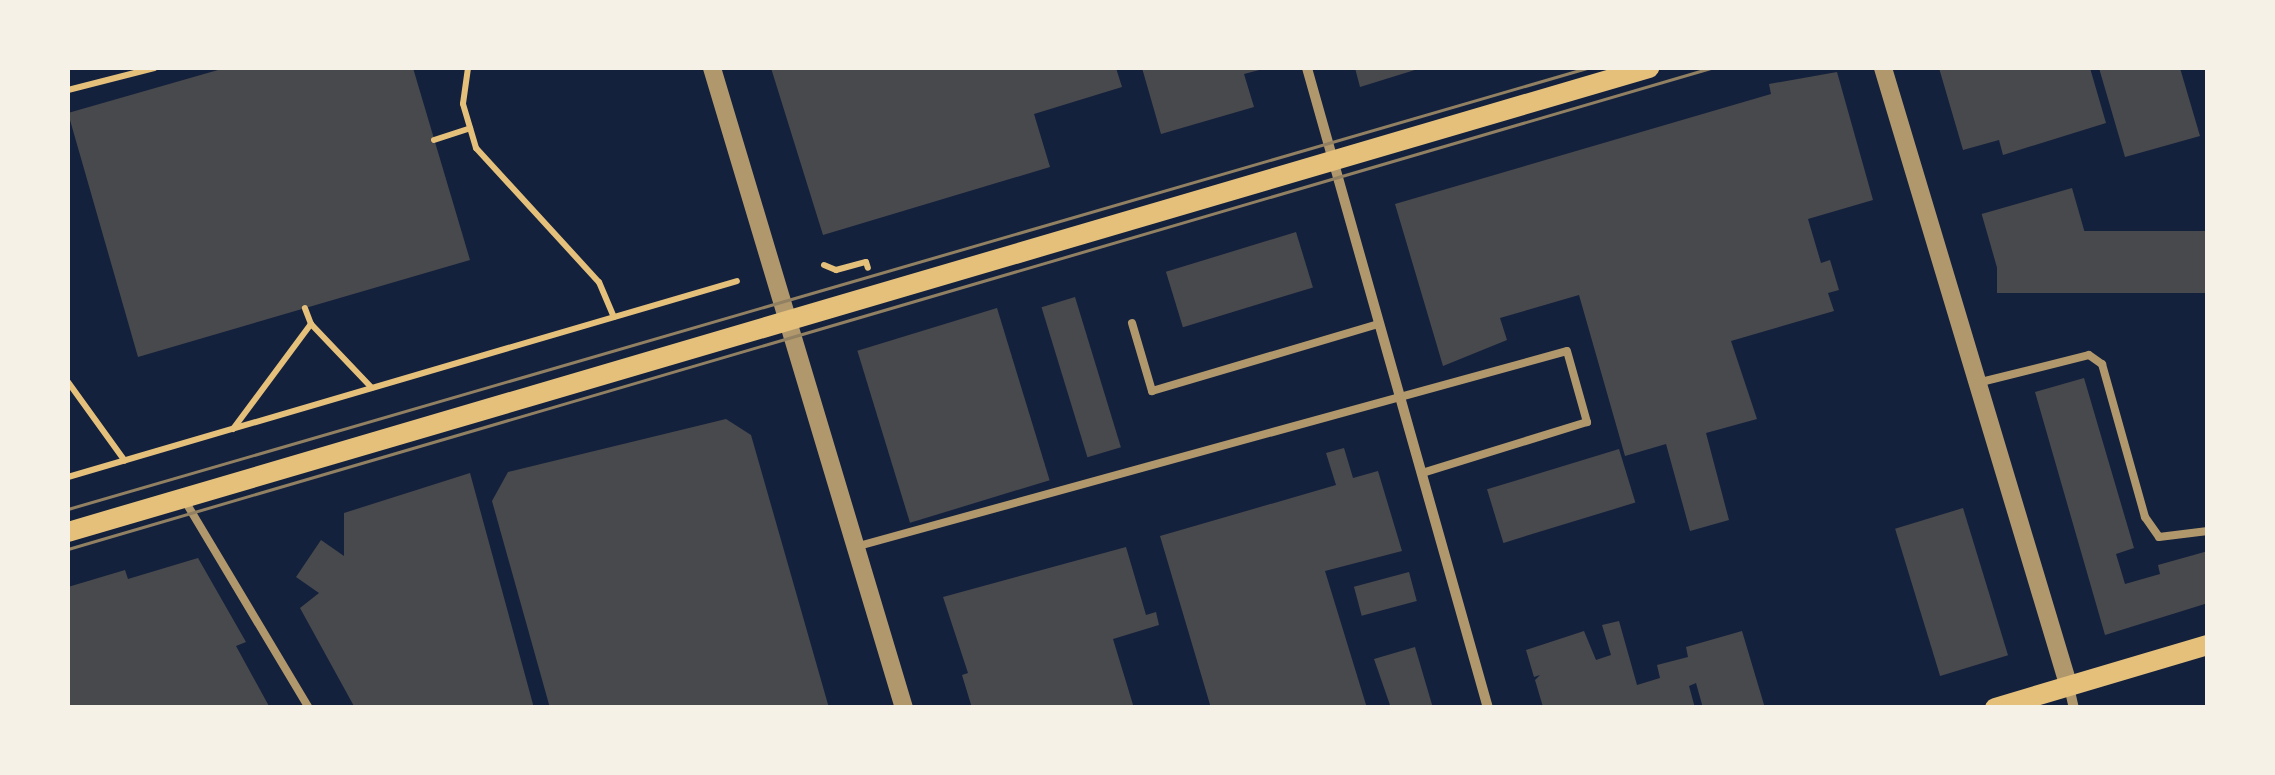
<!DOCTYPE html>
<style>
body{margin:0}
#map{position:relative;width:2275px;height:775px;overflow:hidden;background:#14213d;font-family:Poppins,sans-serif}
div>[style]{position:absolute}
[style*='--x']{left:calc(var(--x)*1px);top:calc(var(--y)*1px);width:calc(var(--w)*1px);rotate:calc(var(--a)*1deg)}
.building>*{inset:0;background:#48494c;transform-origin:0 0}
.path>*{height:6px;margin:-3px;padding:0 3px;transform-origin:3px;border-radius:3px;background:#e5c07b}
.service>*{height:8px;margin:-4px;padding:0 4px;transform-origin:4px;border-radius:4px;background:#b1986c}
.minor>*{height:10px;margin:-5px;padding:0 5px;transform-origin:5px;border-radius:5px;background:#b1986c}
.tertiary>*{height:18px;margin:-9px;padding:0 9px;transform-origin:9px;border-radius:9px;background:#b1986c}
.secondary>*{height:20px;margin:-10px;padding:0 10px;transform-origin:10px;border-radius:10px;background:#e5c07b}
.tram>*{height:2.5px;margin:-1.25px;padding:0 1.25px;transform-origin:1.25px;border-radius:1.25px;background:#918062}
span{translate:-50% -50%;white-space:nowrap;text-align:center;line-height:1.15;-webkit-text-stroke:9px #f6f1e7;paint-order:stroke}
.frame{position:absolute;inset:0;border:70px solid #f6f1e7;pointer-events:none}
</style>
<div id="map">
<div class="building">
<i style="clip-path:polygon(225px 68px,413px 68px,470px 260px,138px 357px,68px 113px)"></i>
<i style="clip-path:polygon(771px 68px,1116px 68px,1122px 87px,1034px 114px,1050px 167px,823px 235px)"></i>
<i style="clip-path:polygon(1142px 68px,1263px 68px,1263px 69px,1244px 74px,1254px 107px,1161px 134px)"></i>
<i style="clip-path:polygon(1355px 68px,1418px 68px,1418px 69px,1360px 87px)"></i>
<i style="clip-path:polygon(1939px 68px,2090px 68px,2106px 123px,2003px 155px,1999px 140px,1963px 150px)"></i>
<i style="clip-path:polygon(2099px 68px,2180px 68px,2200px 136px,2125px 157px)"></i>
<i style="clip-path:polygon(1837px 72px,1873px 200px,1808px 219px,1821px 263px,1830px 260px,1839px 290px,1828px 293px,1834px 311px,1731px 341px,1757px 419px,1706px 433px,1729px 520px,1690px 531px,1666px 444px,1625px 456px,1579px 295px,1500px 318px,1507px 340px,1443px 366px,1395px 204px,1771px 94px,1769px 84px)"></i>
<i style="left:2072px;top:188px;width:65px;height:94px;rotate:74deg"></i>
<i style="left:2208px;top:231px;width:62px;height:211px;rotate:90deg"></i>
<i style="left:1296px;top:232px;width:58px;height:136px;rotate:73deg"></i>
<i style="left:1075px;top:297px;width:157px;height:35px;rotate:73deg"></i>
<i style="left:997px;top:308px;width:180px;height:146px;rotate:73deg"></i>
<i style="clip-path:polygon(2084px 378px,2134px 548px,2116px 554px,2125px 584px,2160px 574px,2158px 565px,2208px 551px,2208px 603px,2105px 635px,2035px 392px)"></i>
<i style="clip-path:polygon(726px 419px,751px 435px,829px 708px,550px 708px,492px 501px,508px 472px)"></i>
<i style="clip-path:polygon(1344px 448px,1353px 478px,1378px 471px,1402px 551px,1325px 571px,1367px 708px,1211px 708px,1160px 536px,1336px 485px,1326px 453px)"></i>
<i style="left:1619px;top:449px;width:56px;height:138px;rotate:73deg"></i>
<i style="clip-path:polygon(470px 473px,534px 708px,355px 708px,300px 608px,319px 593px,296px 577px,321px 540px,344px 556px,344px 513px)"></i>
<i style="left:1963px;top:508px;width:154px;height:71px;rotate:73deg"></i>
<i style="clip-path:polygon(1126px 547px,1146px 615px,1156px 612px,1159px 625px,1113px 639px,1134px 708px,972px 708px,962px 675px,968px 673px,943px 597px)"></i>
<i style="clip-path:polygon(198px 558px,246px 642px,236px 646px,270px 708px,70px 708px,68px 587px,125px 570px,128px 579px)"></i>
<i style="left:1409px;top:572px;width:30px;height:57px;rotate:75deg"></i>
<i style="clip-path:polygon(1619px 621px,1637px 685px,1660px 678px,1657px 665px,1688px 657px,1686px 647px,1742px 631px,1765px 708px,1703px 708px,1696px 683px,1689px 686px,1695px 708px,1543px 707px,1535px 680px,1540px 675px,1534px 677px,1526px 650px,1584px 631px,1596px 660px,1611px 655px,1602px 625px)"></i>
<i style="clip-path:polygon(1415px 647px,1433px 708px,1391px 708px,1374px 659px)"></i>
</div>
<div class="path">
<i style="--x:468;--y:68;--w:36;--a:98"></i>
<i style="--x:463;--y:104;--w:46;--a:73.5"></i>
<i style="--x:476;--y:148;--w:182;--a:47.5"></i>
<i style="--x:599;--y:282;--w:38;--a:67"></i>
<i style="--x:68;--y:90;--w:89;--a:-14.3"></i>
<i style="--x:434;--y:140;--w:38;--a:-18"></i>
<i style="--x:824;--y:265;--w:13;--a:23"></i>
<i style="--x:836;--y:270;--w:31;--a:-15"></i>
<i style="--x:866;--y:262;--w:6;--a:72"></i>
<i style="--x:311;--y:324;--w:88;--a:46.4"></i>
<i style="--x:68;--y:382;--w:97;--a:54.2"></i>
<i style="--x:233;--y:429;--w:131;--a:-53.4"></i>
<i style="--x:311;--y:324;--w:17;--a:-111"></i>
<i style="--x:68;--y:477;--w:697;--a:-16.33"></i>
</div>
<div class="service">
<i style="--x:1132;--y:323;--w:71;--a:73.6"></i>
<i style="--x:1152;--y:391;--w:236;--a:-16.5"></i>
<i style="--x:1977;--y:383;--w:115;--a:-14"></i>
<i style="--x:2089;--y:355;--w:16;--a:35"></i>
<i style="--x:2102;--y:364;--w:159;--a:74.3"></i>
<i style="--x:2145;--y:517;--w:24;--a:55"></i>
<i style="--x:2159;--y:537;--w:49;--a:-7"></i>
<i style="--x:185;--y:501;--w:241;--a:59.1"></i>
<i style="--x:855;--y:547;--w:738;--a:-15.39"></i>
<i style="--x:1567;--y:351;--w:74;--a:74.3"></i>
<i style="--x:1587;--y:422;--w:173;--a:162.8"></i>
</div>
<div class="minor">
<i style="--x:1307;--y:68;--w:665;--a:74.21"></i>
<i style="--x:2069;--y:687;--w:22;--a:77"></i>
</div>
<div class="tertiary">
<i style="--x:712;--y:68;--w:668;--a:73.3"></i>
<i style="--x:1883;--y:68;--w:646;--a:73.28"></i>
</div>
<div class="secondary">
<i style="--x:68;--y:532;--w:1648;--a:-16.36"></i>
<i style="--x:1995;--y:708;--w:222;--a:-16.5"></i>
</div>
<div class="tram">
<i style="--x:68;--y:509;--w:1582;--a:-16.19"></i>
<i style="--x:68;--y:549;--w:1712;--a:-16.32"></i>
</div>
<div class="frame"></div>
</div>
